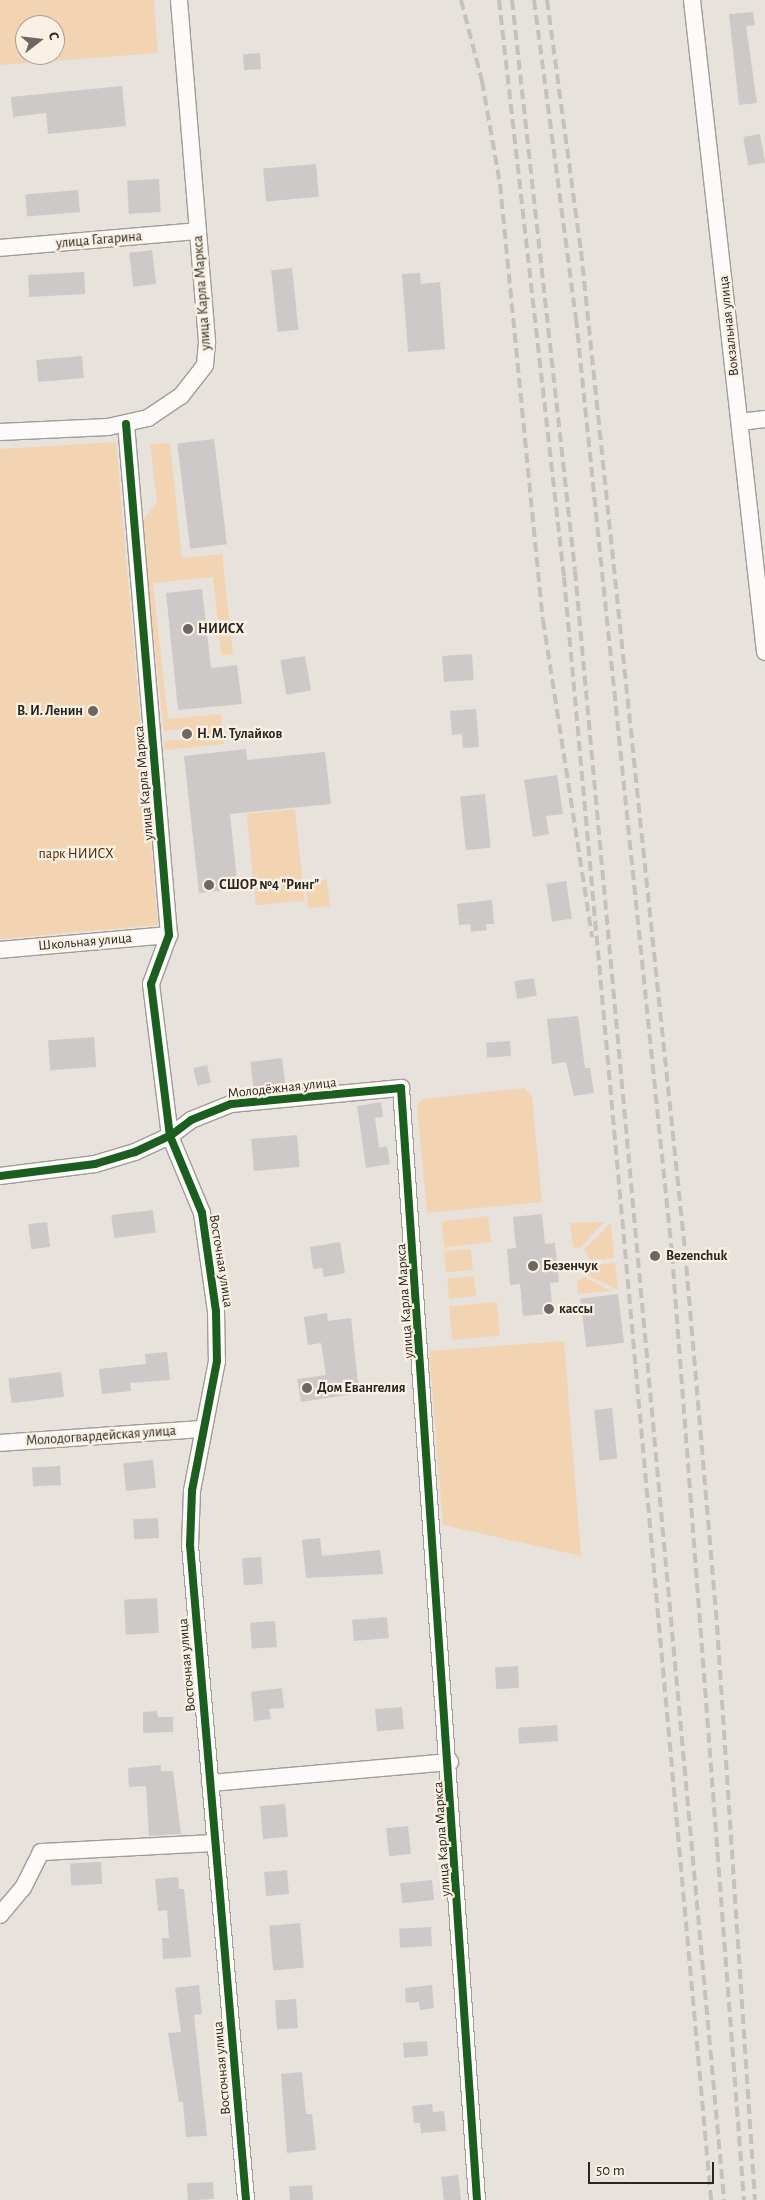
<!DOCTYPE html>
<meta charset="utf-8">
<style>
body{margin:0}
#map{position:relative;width:765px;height:2200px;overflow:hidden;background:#e8e2dc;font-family:"Alegreya Sans",sans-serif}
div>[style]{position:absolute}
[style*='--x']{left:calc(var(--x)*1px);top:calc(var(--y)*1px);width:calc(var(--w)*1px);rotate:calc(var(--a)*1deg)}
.green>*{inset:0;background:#f2d4b3;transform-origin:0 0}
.building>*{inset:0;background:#cdc9c9;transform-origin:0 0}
.roads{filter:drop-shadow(1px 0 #a09c97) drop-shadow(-1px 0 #a09c97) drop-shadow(0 1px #a09c97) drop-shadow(0 -1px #a09c97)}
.street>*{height:16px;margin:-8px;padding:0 8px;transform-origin:8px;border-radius:8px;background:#fcfbfa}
.rail>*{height:4px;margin-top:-2px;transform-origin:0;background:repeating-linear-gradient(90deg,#c3c2c0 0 10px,transparent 0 15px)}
.cycleway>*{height:8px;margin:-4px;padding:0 4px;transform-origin:4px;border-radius:4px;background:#1b5e20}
.dots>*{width:14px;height:14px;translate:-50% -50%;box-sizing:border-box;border:2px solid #faf0e4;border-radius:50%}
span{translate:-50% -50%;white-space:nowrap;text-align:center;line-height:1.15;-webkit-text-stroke:4.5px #faf0e4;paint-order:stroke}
.street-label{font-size:14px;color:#292521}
.poi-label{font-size:14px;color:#292521;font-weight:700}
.left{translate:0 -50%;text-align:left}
.right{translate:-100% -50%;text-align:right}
.park-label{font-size:14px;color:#422805}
.north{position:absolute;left:15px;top:15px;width:50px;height:50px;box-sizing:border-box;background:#faf0e4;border:1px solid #a69f96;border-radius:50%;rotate:74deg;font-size:14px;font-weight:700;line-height:20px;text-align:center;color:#292521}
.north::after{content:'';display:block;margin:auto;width:18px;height:22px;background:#6c6762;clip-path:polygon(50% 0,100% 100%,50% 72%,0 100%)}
.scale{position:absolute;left:588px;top:2162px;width:126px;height:22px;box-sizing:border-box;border:2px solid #292521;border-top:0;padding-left:6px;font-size:15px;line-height:18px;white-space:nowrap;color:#292521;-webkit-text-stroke:4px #faf0e4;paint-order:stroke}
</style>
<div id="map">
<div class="green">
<i style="clip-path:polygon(evenodd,0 0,154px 0,158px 53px,0 65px,0 0,25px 25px,55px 25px,55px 55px,25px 55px,25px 25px)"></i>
<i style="clip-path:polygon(116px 442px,158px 925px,0 939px,0 449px)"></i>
<i style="clip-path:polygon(170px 443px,182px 558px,222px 554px,233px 654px,221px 655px,213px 577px,153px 583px,168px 719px,221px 714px,224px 744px,165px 750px,164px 741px,192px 738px,191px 728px,164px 731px,141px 523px,157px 502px,150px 444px)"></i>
<i style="left:295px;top:809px;width:92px;height:49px;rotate:84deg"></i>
<i style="left:327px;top:880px;width:26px;height:22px;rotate:83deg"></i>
<i style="clip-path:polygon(525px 1088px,532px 1096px,542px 1202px,427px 1213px,417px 1107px,422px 1099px)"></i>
<i style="left:488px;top:1216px;width:26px;height:47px;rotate:83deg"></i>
<i style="clip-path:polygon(604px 1222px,580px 1248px,573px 1247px,570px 1223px)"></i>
<i style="clip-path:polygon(611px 1223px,614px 1258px,591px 1260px,584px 1250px)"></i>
<i style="left:471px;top:1249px;width:21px;height:27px;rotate:85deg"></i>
<i style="clip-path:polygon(615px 1263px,618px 1290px,588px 1275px,591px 1265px)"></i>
<i style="left:474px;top:1276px;width:20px;height:27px;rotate:84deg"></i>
<i style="clip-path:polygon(584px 1277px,611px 1291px,578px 1294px,577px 1281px)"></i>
<i style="left:497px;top:1302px;width:34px;height:48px;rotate:85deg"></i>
<i style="clip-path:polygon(564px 1341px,581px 1556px,443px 1525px,429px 1351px)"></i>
</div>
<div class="building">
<i style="clip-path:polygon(753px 12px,755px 25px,746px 26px,757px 103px,739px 105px,729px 14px)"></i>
<i style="left:260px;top:53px;width:16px;height:17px;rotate:86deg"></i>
<i style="clip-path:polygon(122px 86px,126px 126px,48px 134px,46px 113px,13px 117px,11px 97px)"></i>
<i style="left:760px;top:134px;width:29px;height:17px;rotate:80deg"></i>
<i style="left:316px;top:164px;width:33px;height:53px;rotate:85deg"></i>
<i style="left:159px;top:179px;width:33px;height:32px;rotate:87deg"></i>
<i style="left:78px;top:190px;width:22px;height:53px;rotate:85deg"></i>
<i style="left:152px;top:250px;width:34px;height:23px;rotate:83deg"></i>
<i style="left:292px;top:268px;width:62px;height:21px;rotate:84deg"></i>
<i style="left:84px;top:272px;width:22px;height:56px;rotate:87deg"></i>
<i style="clip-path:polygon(420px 273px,421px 284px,440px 282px,445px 349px,408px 352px,402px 274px)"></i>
<i style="left:82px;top:356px;width:22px;height:46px;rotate:85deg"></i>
<i style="left:214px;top:439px;width:106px;height:37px;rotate:83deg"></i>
<i style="clip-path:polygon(202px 589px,211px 668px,237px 665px,242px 704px,178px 710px,166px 593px)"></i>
<i style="left:472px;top:654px;width:26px;height:30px;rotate:86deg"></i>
<i style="left:305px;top:656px;width:35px;height:25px;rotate:80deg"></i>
<i style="clip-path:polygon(476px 709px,479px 747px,463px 748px,462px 734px,452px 735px,450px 711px)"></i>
<i style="clip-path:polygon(246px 749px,247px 760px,325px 752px,331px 804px,230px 814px,238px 889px,199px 893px,184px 756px)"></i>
<i style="clip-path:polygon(557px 775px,563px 814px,546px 816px,549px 834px,533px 837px,524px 780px)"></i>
<i style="left:485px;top:794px;width:54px;height:25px;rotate:84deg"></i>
<i style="left:566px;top:881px;width:38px;height:20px;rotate:81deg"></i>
<i style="clip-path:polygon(492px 900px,494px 924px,486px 924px,487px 930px,471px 932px,470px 924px,459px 925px,457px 904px)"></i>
<i style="left:534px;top:978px;width:18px;height:20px;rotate:81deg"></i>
<i style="clip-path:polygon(578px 1016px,585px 1068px,590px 1068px,594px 1093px,574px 1096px,566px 1062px,552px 1064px,547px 1019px)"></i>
<i style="left:94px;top:1037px;width:30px;height:46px;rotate:86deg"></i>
<i style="left:510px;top:1041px;width:15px;height:24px;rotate:86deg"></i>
<i style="left:282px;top:1058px;width:26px;height:32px;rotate:83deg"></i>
<i style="left:207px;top:1065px;width:18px;height:14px;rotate:77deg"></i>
<i style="clip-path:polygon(381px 1102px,383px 1117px,375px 1118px,379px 1148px,387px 1146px,390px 1164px,366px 1168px,357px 1106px)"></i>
<i style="left:297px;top:1135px;width:32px;height:46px;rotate:85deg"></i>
<i style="left:153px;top:1210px;width:23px;height:42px;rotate:83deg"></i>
<i style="clip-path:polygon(542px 1214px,545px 1244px,555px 1243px,559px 1282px,550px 1283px,553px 1313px,523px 1316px,520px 1284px,510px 1285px,507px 1249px,516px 1248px,513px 1217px)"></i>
<i style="left:47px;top:1222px;width:25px;height:19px;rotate:83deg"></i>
<i style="clip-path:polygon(340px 1242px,345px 1273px,324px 1277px,322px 1268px,313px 1269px,310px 1247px)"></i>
<i style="left:618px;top:1294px;width:49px;height:38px;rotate:83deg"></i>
<i style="clip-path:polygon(327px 1313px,328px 1321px,351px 1318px,359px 1393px,301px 1402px,297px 1379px,326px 1375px,321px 1343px,308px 1345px,304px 1317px)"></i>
<i style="clip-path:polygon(167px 1352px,170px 1380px,130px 1383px,131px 1391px,102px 1394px,99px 1369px,146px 1364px,145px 1354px)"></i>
<i style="left:61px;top:1372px;width:25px;height:53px;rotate:83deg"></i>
<i style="left:612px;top:1408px;width:51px;height:18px;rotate:84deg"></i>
<i style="left:153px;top:1460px;width:28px;height:30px;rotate:84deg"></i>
<i style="left:60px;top:1466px;width:19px;height:28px;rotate:87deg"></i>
<i style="left:158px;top:1518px;width:20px;height:25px;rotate:87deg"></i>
<i style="clip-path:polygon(320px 1538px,322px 1556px,380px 1550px,383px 1574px,306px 1578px,302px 1540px)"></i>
<i style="left:261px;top:1557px;width:27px;height:19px;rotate:86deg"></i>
<i style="left:157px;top:1598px;width:35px;height:33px;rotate:87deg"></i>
<i style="left:387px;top:1617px;width:21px;height:35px;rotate:85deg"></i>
<i style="left:275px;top:1621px;width:26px;height:25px;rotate:86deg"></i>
<i style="left:518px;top:1666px;width:22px;height:23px;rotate:87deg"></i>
<i style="clip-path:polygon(282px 1688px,284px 1708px,269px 1709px,271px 1719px,254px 1721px,251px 1692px)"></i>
<i style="left:402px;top:1707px;width:22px;height:27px;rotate:85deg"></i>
<i style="clip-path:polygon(157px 1711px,158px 1717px,173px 1717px,173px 1732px,143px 1733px,143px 1712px)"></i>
<i style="left:557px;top:1725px;width:16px;height:39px;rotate:86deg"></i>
<i style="clip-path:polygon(161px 1765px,161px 1771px,173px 1771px,181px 1834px,149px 1836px,146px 1786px,129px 1787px,128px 1768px)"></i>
<i style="left:285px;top:1804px;width:33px;height:25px;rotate:85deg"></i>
<i style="left:408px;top:1826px;width:28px;height:22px;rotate:84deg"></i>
<i style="left:101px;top:1862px;width:22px;height:31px;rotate:87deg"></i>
<i style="left:287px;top:1870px;width:24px;height:23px;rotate:85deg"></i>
<i style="clip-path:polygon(178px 1877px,179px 1889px,184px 1889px,191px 1957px,163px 1959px,162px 1938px,169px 1938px,167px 1910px,158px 1911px,155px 1879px)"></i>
<i style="left:432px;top:1880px;width:20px;height:32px;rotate:84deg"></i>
<i style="left:300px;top:1923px;width:45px;height:31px;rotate:85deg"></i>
<i style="left:431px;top:1927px;width:19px;height:32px;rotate:87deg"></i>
<i style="clip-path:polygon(199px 1985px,202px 2014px,194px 2015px,207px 2136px,186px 2137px,183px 2102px,179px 2102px,168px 2033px,181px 2032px,175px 1988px)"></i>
<i style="clip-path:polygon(432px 1985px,434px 2008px,420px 2010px,419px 2002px,406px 2003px,405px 1988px)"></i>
<i style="left:296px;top:1999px;width:29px;height:21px;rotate:86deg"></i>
<i style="left:427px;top:2041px;width:15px;height:24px;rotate:86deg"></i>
<i style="clip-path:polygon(302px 2072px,306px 2114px,312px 2114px,316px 2150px,287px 2153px,281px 2074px)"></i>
<i style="clip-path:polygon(432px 2104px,433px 2112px,444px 2111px,446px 2131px,421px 2133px,420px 2123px,414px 2123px,412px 2106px)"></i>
<i style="left:458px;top:2175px;width:25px;height:17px;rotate:83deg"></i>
<i style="left:213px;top:2182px;width:17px;height:26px;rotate:87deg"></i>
<i style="left:312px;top:2185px;width:15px;height:23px;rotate:86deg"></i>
</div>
<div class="roads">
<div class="street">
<i style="--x:692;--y:0;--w:656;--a:83.61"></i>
<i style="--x:0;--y:248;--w:198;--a:-4.9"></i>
<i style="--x:740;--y:422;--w:25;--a:-7"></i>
<i style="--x:126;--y:424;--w:513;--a:85.19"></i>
<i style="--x:169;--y:935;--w:52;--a:110.2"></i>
<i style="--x:151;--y:984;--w:153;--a:82.9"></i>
<i style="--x:170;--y:1136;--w:83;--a:67.4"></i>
<i style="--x:202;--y:1213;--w:99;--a:81.9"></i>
<i style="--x:216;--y:1311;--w:50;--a:88.9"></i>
<i style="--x:217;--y:1361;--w:132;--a:100.9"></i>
<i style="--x:192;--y:1491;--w:54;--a:92.1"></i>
<i style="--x:190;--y:1545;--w:657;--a:85.11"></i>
<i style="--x:0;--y:432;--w:108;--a:-2.7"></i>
<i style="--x:108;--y:427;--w:41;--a:-12.7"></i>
<i style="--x:148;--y:418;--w:40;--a:-34"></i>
<i style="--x:181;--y:396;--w:39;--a:-52"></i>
<i style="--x:205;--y:365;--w:24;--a:-85"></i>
<i style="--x:207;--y:341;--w:342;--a:-94.7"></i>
<i style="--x:0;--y:950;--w:170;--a:-5.1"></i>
<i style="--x:0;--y:1176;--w:96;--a:-7.2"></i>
<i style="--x:95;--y:1164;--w:42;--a:-16.7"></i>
<i style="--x:135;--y:1152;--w:38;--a:-25"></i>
<i style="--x:170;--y:1136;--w:26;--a:-37"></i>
<i style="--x:191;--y:1120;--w:43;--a:-21.8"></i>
<i style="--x:231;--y:1104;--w:171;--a:-5.4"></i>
<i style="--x:401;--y:1088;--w:1115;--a:86.09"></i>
<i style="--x:0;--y:1443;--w:201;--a:-4"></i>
<i style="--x:210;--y:1783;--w:241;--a:-5"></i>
<i style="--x:0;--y:1915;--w:35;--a:-50"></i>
<i style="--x:23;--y:1888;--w:40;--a:-63.4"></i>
<i style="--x:41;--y:1852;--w:174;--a:-3"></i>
</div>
</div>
<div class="rail">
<i style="--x:461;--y:0;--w:84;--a:75.5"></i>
<i style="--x:482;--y:81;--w:105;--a:80.1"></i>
<i style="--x:500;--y:184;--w:438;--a:84.4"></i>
<i style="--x:543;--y:620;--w:321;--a:81.2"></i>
<i style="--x:499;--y:0;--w:581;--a:83.57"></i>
<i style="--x:564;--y:577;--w:1630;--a:84.82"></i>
<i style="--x:512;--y:0;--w:574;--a:83.7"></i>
<i style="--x:575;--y:571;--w:1636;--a:84.77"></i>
<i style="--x:534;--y:0;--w:321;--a:82.5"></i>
<i style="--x:576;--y:318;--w:941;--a:84.14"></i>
<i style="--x:672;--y:1254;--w:949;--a:85.65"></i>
<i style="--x:547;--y:0;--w:253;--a:82.3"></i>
<i style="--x:581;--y:251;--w:1005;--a:84.06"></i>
<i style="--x:685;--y:1251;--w:375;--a:85.1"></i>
<i style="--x:717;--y:1625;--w:576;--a:86.22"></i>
</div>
<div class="cycleway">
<i style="--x:126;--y:424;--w:513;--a:85.19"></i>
<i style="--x:169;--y:935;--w:52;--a:110.2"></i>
<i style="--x:151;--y:984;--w:153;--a:82.9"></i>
<i style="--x:170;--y:1136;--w:83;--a:67.4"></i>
<i style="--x:202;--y:1213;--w:99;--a:81.9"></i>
<i style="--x:216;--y:1311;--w:50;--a:88.9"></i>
<i style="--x:217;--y:1361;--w:132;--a:100.9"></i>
<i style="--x:192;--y:1491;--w:54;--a:92.1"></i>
<i style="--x:190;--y:1545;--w:657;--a:85.11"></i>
<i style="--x:0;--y:1176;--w:96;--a:-7.2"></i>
<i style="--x:95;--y:1164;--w:42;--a:-16.7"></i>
<i style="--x:135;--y:1152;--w:38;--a:-25"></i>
<i style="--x:170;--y:1136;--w:26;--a:-37"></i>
<i style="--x:191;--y:1120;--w:43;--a:-21.8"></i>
<i style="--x:231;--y:1104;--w:171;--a:-5.4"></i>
<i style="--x:401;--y:1088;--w:1115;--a:86.09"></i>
</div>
<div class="dots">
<i style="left:188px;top:629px;background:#6c6762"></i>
<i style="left:93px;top:711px;background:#6c6762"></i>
<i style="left:187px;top:734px;background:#6c6762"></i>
<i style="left:209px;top:885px;background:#6c6762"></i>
<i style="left:655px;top:1256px;background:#6c6762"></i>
<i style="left:533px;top:1266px;background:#6c6762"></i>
<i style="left:549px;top:1309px;background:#6c6762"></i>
<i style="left:307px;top:1388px;background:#6c6762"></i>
</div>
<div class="street-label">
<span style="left:99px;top:240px;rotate:-5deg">улица Гагарина</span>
<span style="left:202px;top:293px;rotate:-94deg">улица Карла Маркса</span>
<span style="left:729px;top:326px;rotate:-96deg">Вокзальная улица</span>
<span style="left:144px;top:783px;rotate:-95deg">улица Карла Маркса</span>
<span style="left:85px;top:942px;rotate:-5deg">Школьная улица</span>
<span style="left:282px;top:1088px;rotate:-6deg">Молодёжная улица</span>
<span style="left:221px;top:1261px;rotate:81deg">Восточная улица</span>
<span style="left:405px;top:1301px;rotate:-94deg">улица Карла Маркса</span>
<span style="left:101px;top:1436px;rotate:-4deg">Молодогвардейская улица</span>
<span style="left:187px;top:1665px;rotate:-95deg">Восточная улица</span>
<span style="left:442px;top:1839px;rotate:-94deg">улица Карла Маркса</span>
<span style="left:222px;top:2068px;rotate:-95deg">Восточная улица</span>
</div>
<div class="poi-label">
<span class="left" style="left:198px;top:629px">НИИСХ</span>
<span class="right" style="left:83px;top:711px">В. И. Ленин</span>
<span class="left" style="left:197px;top:734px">Н. М. Тулайков</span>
<span class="left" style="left:219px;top:885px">СШОР №4 "Ринг"</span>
<span class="left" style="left:666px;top:1256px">Bezenchuk</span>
<span class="left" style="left:543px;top:1266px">Безенчук</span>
<span class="left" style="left:559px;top:1309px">кассы</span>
<span class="left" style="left:317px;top:1388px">Дом Евангелия</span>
</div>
<div class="park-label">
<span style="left:76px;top:854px">парк НИИСХ</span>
</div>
<div class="north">С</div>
<div class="scale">50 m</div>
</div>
